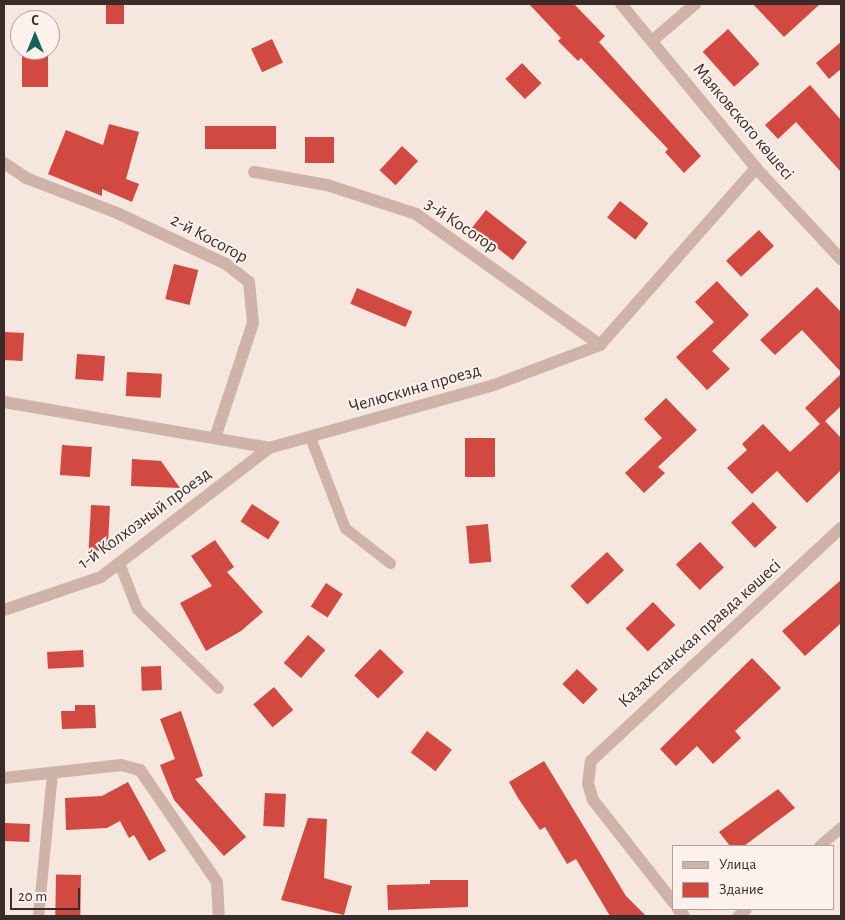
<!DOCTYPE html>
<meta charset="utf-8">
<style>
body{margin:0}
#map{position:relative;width:845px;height:920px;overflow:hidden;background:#f5e6de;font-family:"Alegreya Sans",sans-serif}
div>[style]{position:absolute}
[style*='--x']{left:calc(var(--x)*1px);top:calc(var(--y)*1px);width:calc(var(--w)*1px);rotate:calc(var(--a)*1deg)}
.building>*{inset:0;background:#d14940;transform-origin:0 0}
.lane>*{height:11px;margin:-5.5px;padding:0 5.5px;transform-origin:5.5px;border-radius:5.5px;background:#cfb3a8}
.street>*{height:12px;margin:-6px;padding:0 6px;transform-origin:6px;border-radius:6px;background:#cfb3a8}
span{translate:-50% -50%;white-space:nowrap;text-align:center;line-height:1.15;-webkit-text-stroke:4px #fcf1ec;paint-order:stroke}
.street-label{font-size:18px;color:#3b2c29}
.frame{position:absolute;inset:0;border:5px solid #3b2c29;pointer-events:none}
.legend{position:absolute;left:672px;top:845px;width:162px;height:65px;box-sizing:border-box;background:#fcf1ec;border:1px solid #afa29e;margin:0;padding:6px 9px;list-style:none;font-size:15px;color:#3b2c29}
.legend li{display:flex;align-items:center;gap:10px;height:25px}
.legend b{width:25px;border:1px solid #afa29e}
.north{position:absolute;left:10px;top:10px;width:50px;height:50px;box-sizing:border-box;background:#fcf1ec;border:1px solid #afa29e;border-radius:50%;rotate:0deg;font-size:14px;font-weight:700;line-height:20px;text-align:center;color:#3b2c29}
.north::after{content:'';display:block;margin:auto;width:18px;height:22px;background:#1a6259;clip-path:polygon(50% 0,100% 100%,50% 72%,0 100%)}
.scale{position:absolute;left:10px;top:888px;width:70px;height:22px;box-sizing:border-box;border:2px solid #3b2c29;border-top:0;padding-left:6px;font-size:15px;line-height:18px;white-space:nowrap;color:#3b2c29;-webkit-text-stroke:4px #fcf1ec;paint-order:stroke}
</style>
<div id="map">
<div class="building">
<i style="left:106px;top:4px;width:18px;height:20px"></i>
<i style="clip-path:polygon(529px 4px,574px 4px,605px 36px,599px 42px,701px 156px,684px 173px,665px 152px,668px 149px,581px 58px,578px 61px,558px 41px,561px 38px)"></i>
<i style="clip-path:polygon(753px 4px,820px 4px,784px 37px)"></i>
<i style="left:728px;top:29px;width:47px;height:34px;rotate:48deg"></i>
<i style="left:272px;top:39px;width:26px;height:23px;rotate:65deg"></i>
<i style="clip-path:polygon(841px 42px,841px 69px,829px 79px,816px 63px)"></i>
<i style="left:22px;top:50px;width:26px;height:37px"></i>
<i style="left:522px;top:63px;width:28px;height:23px;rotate:46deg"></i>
<i style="clip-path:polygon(810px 85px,841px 120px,841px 172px,796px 122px,778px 139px,765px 125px)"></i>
<i style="clip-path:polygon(109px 124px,139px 132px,126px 179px,139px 184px,132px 202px,102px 189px,102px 196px,48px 174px,66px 130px,103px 145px)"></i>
<i style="left:276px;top:126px;width:23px;height:71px;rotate:90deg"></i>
<i style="left:305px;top:137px;width:29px;height:26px"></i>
<i style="left:402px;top:146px;width:22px;height:33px;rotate:43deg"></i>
<i style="left:620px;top:201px;width:36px;height:21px;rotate:38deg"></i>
<i style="left:486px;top:210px;width:52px;height:23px;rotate:38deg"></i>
<i style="left:759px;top:230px;width:22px;height:45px;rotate:47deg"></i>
<i style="left:174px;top:264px;width:25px;height:36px;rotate:14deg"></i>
<i style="clip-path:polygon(717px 281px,749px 315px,712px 351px,730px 369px,707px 390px,676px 357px,714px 322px,695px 302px)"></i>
<i style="clip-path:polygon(817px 287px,841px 312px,841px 372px,802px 330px,775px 355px,760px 340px)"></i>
<i style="left:357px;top:288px;width:60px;height:17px;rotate:23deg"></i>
<i style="left:4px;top:332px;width:20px;height:28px;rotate:3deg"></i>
<i style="left:77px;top:354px;width:28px;height:25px;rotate:4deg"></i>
<i style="left:127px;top:372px;width:35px;height:24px;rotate:3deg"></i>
<i style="clip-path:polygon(841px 374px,841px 406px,825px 421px,841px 438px,841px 470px,807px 503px,777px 471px,752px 494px,727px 468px,747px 450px,742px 444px,763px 424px,790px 452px,820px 424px,805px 408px)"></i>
<i style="clip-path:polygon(666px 398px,697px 430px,658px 467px,665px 473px,644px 493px,625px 473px,662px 438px,644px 419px)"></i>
<i style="left:465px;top:438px;width:30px;height:39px"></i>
<i style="left:62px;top:445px;width:30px;height:30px;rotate:4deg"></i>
<i style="clip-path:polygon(132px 459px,161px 461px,180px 488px,131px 486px)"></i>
<i style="left:753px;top:502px;width:35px;height:30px;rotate:47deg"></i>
<i style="left:252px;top:504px;width:33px;height:21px;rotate:33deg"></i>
<i style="left:91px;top:505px;width:19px;height:45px;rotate:3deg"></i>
<i style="left:488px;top:524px;width:38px;height:22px;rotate:85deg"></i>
<i style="clip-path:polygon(215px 540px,234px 567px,227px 572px,263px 612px,241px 631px,206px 651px,180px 603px,212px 586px,191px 556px)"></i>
<i style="left:700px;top:542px;width:35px;height:33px;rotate:47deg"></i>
<i style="left:607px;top:552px;width:25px;height:50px;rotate:47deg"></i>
<i style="clip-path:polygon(841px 580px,841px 623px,805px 656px,782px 631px)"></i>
<i style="left:326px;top:583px;width:20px;height:28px;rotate:33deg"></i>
<i style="left:653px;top:602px;width:32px;height:38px;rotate:46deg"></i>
<i style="left:308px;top:635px;width:23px;height:37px;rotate:41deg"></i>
<i style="left:380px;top:649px;width:33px;height:37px;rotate:44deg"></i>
<i style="left:83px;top:650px;width:17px;height:36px;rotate:87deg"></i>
<i style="clip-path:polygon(752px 658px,781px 688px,735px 731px,741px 738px,713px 764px,697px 746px,676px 766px,660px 749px)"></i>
<i style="left:161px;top:666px;width:24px;height:20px;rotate:88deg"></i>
<i style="left:577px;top:669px;width:29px;height:21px;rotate:44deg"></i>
<i style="left:274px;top:687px;width:30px;height:27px;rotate:50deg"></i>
<i style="clip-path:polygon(75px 705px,95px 705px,96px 728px,62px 729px,61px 711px,75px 711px)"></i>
<i style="clip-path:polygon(181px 711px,203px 776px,195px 779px,246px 837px,224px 856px,174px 800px,160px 765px,175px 759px,160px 719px)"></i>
<i style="left:427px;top:731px;width:31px;height:27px;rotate:37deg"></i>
<i style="clip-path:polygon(544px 761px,626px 896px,646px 916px,610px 916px,576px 859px,567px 864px,545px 827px,540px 830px,518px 798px,509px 782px)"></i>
<i style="clip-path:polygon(128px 782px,166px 851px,149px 861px,134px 835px,129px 838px,120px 821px,107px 828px,66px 830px,65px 798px,102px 796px)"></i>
<i style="clip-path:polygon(778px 789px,795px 808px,744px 846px,730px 846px,719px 832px)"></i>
<i style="left:265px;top:793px;width:21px;height:33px;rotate:3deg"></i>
<i style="clip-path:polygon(308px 818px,327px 819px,324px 878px,352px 886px,344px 915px,281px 900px)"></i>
<i style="left:4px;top:823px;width:26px;height:18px;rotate:2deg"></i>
<i style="left:81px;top:875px;width:41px;height:25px;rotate:91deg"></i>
<i style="clip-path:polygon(430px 880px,468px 880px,468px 907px,388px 910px,387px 885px,430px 884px)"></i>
</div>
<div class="lane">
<i style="--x:310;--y:437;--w:97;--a:69"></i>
<i style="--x:345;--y:528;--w:57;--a:37.9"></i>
<i style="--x:119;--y:563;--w:49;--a:68.6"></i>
<i style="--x:137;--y:609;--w:113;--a:44.3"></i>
<i style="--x:819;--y:846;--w:29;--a:-41"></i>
<i style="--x:38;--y:916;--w:144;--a:-84.4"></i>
<i style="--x:737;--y:916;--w:11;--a:-38"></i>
</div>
<div class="street">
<i style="--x:621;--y:4;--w:212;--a:50.5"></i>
<i style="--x:756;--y:168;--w:125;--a:47"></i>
<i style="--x:652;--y:41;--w:57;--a:-40.7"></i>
<i style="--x:4;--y:163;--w:27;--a:34"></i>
<i style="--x:26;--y:178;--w:97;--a:21"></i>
<i style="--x:117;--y:213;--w:120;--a:25.1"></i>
<i style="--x:226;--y:264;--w:29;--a:38"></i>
<i style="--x:249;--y:282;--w:41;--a:84.4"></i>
<i style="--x:253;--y:323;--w:121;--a:108.3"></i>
<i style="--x:254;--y:172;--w:74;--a:10.1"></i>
<i style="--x:327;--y:185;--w:94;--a:18"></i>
<i style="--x:416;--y:214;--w:226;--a:35.4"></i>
<i style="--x:4;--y:402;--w:269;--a:9.8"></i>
<i style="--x:269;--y:448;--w:234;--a:-15.6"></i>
<i style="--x:494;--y:385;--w:113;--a:-20.7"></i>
<i style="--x:600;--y:345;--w:236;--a:-48.6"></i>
<i style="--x:4;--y:610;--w:102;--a:-18.8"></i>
<i style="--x:101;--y:577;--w:212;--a:-37.5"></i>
<i style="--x:4;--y:778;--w:118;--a:-6.3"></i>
<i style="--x:121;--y:765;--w:20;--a:15"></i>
<i style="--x:140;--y:770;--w:136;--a:55.5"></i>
<i style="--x:217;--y:882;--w:34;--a:87"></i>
<i style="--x:674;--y:903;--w:131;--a:-128.2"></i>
<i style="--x:593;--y:800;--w:17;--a:-107"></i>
<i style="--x:588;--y:784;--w:23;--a:-83"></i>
<i style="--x:591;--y:761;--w:342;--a:-43"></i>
<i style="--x:678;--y:909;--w:9;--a:49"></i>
</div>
<div class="street-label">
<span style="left:743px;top:122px;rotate:50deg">Маяковского көшесі</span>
<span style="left:461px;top:226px;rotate:34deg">3-й Косогор</span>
<span style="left:209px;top:239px;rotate:28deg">2-й Косогор</span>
<span style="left:415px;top:389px;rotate:-16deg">Челюскина проезд</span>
<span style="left:145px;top:519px;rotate:-36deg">1-й Колхозный проезд</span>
<span style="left:700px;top:634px;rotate:-42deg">Казахстанская правда көшесі</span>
</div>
<div class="frame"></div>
<ul class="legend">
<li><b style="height:6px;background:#cfb3a8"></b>Улица</li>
<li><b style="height:14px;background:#d14940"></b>Здание</li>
</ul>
<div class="north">С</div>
<div class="scale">20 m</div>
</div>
